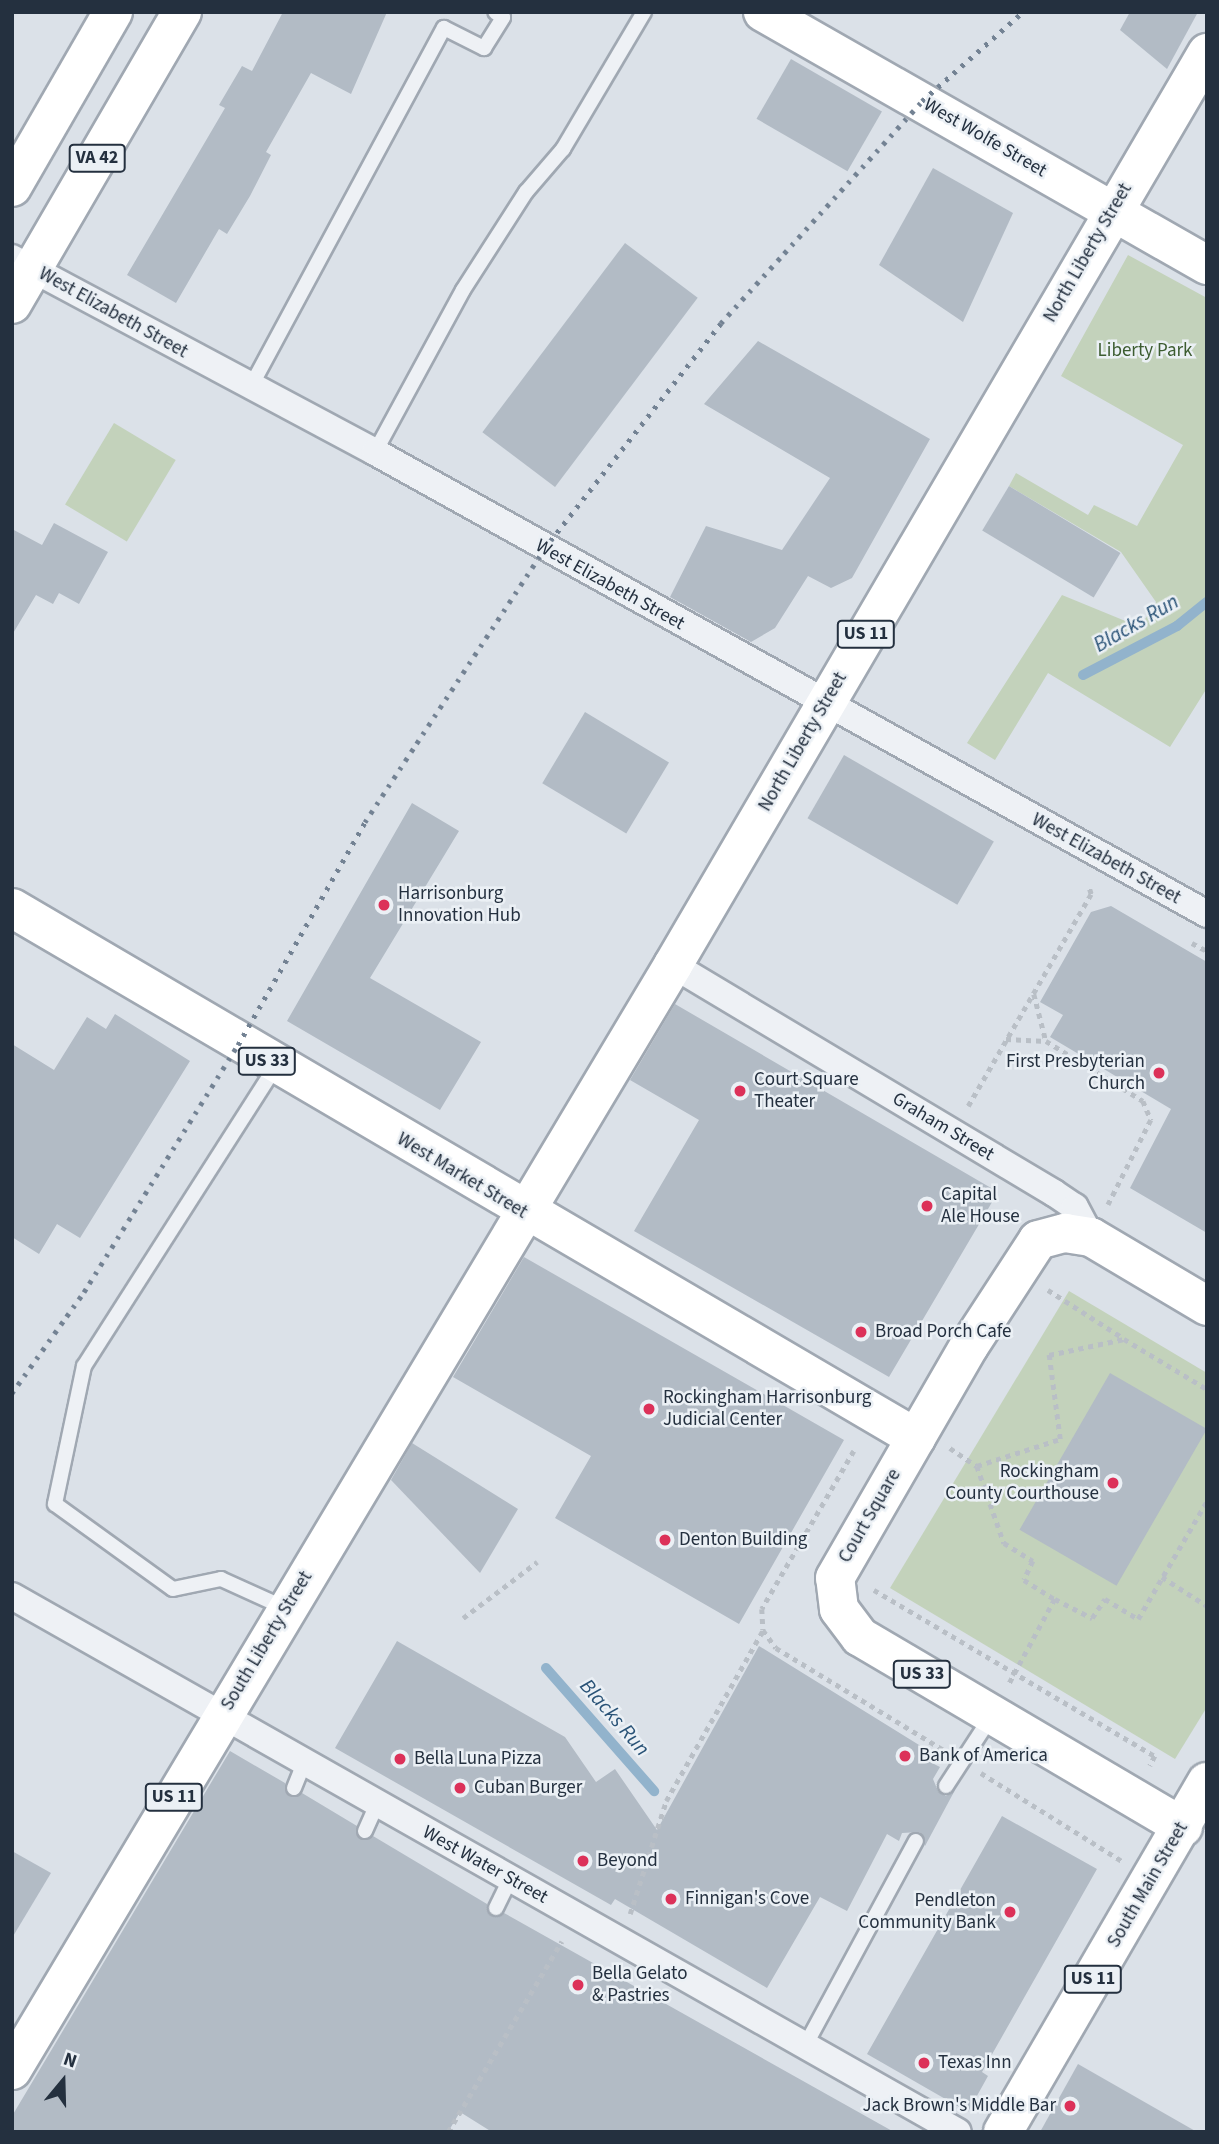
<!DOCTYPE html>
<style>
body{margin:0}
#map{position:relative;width:1219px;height:2144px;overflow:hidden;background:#dbe1e8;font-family:"Source Sans 3",sans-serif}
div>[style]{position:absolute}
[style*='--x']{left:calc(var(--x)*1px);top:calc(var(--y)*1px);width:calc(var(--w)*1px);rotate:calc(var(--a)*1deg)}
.green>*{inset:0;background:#c3d2bb;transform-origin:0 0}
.stream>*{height:10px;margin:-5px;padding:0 5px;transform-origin:5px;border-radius:5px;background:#92b3cc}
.building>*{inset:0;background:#b2bbc5;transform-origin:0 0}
.path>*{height:4.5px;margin-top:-2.25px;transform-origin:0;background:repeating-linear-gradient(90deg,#b9bfc6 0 5px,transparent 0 10px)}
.roads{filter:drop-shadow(2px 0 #a0a8b2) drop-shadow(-2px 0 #a0a8b2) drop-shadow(0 2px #a0a8b2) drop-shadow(0 -2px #a0a8b2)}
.lane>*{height:14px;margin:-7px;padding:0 7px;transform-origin:7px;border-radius:7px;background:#eef1f5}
.street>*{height:26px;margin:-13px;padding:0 13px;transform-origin:13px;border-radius:13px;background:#eef1f5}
.secondary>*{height:38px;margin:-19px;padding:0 19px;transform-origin:19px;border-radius:19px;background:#fff}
.primary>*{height:38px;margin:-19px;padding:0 19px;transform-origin:19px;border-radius:19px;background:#fff}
.rail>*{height:5px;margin-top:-2.5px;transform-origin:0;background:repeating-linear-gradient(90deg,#738293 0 3.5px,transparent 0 10.5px)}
.dots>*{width:19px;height:19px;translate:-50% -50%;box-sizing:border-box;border:4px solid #ebf0f5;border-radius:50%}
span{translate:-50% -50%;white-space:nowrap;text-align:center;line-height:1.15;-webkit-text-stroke:5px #ebf0f5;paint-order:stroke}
.shield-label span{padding:2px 5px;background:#ebf0f5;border:2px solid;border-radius:5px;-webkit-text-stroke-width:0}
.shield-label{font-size:18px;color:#24303f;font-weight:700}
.street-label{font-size:19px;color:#24303f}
.park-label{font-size:19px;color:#3c5c30}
.poi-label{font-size:19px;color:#24303f}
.left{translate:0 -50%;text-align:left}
.right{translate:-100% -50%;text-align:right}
.water-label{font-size:21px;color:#2a5377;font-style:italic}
.frame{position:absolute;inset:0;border:14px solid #24303f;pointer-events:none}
.north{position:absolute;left:28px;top:2046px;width:70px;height:70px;-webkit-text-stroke:5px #ebf0f5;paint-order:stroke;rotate:19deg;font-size:19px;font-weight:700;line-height:28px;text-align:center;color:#24303f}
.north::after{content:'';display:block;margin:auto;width:24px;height:32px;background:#24303f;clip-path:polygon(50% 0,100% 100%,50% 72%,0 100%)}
</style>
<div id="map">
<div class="green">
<i style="clip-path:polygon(1128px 255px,1207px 298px,1207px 688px,1170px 747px,1048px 673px,995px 760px,967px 743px,1062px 595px,1140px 627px,1156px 602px,1121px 552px,1009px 486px,1016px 473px,1088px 515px,1094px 505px,1137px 526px,1183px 445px,1061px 376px)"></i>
<i style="left:114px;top:423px;width:72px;height:95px;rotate:31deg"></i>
<i style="clip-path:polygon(1069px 1291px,1207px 1373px,1207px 1707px,1175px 1759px,890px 1588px)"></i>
</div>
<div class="stream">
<i style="--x:1083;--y:675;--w:106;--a:-27.5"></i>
<i style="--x:1177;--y:626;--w:38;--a:-39"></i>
<i style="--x:546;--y:1668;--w:164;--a:48.7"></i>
</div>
<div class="building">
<i style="clip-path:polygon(283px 12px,387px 12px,351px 94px,311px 73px,266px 152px,271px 155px,250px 196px,227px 234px,219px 229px,176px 303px,127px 275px,225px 108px,219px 105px,242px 66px,252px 71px)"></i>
<i style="clip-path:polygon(1130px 12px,1198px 12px,1167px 69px,1120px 30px)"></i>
<i style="left:791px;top:59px;width:105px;height:69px;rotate:30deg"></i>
<i style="clip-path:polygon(933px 168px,1013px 213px,963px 322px,879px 265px)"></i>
<i style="left:625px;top:243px;width:91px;height:237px;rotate:37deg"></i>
<i style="clip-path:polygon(758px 341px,930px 439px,852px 578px,831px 588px,808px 576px,775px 628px,751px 642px,670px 597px,706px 526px,782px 550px,830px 478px,704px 404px)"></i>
<i style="left:1009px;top:486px;width:130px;height:52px;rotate:31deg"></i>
<i style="clip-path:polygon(54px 523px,108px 552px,79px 604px,59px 593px,53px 604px,36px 595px,12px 635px,12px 529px,42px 545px)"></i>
<i style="left:585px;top:712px;width:98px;height:83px;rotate:31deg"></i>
<i style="left:844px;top:755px;width:173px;height:73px;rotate:30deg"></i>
<i style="clip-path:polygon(412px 803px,459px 831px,370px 978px,481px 1042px,440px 1110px,287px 1021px)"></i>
<i style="clip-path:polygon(1111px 906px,1207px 962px,1207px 1233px,1130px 1188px,1171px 1109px,1050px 1037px,1063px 1015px,1040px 1002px,1091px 912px)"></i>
<i style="clip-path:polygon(675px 1004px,998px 1192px,889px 1377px,634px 1231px,699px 1120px,630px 1080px)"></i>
<i style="clip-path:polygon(115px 1014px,190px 1061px,80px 1238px,57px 1224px,39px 1254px,12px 1237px,12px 1044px,54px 1070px,87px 1017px,106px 1029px)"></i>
<i style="clip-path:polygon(524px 1257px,844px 1440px,739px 1624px,555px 1518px,591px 1456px,453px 1377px)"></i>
<i style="left:1110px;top:1373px;width:112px;height:181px;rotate:30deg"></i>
<i style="clip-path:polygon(412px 1443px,518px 1509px,480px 1573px,391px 1480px)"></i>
<i style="clip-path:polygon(397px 1641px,565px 1737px,596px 1782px,615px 1769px,657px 1830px,759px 1646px,932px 1753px,928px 1761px,940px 1767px,933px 1779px,938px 1791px,946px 1796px,955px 1790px,925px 1846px,920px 1832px,902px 1833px,899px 1841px,887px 1834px,847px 1911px,820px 1897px,767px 1988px,615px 1899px,611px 1905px,335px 1748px)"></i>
<i style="clip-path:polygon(230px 1751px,285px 1783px,290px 1797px,302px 1793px,357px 1826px,360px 1839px,373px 1836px,487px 1904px,491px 1916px,504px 1913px,894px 2132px,492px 2132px,460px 2112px,448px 2132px,12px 2132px,12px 2116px)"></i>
<i style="clip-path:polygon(1002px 1816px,1097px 1869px,982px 2072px,988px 2076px,968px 2112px,867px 2054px)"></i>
<i style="clip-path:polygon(12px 1851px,51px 1873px,12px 1938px)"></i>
<i style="clip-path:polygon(1078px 2064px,1197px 2132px,1040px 2132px)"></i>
</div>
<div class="path">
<i style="--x:1192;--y:943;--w:17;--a:28"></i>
<i style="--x:1034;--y:994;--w:49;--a:75.7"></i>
<i style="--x:1046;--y:1041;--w:114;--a:31.7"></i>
<i style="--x:1143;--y:1101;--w:21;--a:67"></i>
<i style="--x:1151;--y:1120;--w:95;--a:116.8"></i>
<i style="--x:1006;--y:1039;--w:40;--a:2.9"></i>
<i style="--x:968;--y:1106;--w:245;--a:-59.9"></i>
<i style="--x:1091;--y:894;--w:9;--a:-108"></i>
<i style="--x:1048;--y:1290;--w:89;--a:32.6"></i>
<i style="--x:950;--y:1448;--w:32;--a:34"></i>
<i style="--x:977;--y:1466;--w:82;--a:70.7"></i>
<i style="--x:1004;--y:1543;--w:34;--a:32"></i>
<i style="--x:1033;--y:1561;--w:21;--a:115"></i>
<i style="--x:1024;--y:1580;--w:36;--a:32"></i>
<i style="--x:1055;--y:1599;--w:97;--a:118.4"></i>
<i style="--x:854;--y:1451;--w:183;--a:120.2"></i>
<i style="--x:762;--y:1609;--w:21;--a:87"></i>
<i style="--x:763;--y:1630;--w:22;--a:54"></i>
<i style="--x:776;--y:1648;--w:197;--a:31.3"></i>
<i style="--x:977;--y:1466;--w:87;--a:-18"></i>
<i style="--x:1060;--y:1439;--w:85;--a:-97.5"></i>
<i style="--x:1049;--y:1355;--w:77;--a:-12"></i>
<i style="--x:1124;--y:1339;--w:97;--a:31.1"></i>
<i style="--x:1162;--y:1577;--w:54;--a:32.8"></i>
<i style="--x:874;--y:1590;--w:326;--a:30.6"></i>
<i style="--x:1155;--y:1756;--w:11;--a:117"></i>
<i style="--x:1055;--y:1599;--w:42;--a:27.2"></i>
<i style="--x:1092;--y:1618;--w:23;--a:-56"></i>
<i style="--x:1105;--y:1599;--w:39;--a:31"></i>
<i style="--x:1138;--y:1619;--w:137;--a:-59.7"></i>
<i style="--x:463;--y:1618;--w:93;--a:-37.1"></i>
<i style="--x:981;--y:1773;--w:166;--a:32"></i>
<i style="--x:630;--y:1914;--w:119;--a:-72.3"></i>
<i style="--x:666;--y:1801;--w:197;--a:-60.4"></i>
<i style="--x:448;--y:2132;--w:222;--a:-59.2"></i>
</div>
<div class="roads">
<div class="lane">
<i style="--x:250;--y:388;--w:409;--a:-61.7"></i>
<i style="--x:444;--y:28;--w:45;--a:26.6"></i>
<i style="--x:484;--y:48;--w:36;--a:-58"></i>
<i style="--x:503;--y:17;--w:9;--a:-148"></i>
<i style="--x:375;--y:452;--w:184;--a:-61.5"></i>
<i style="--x:463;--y:290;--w:117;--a:-57.3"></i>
<i style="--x:526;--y:192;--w:57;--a:-49.3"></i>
<i style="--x:563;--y:149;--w:159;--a:-59.4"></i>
<i style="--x:276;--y:1066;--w:356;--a:122.6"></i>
<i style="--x:84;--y:1366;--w:141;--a:101.9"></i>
<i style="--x:55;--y:1504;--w:145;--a:35.8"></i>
<i style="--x:173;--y:1589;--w:49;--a:-11.8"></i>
<i style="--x:221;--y:1579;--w:70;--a:24.4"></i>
<i style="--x:946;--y:1786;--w:82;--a:-56.9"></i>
<i style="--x:294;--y:1788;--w:27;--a:-68"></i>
<i style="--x:365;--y:1831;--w:30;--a:-66"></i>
<i style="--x:496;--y:1908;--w:32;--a:-64"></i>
<i style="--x:805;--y:2046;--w:233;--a:-61.6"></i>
</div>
<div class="street">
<i style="--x:12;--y:258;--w:412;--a:28.1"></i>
<i style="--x:375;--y:452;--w:952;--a:29.04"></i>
<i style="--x:673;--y:965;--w:444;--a:30.9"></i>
<i style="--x:1054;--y:1193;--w:25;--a:34"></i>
<i style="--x:1075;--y:1207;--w:34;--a:62"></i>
<i style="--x:12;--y:1596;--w:1087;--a:29.54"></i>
</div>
<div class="secondary">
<i style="--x:763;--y:12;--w:511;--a:29.68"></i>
</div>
<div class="primary">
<i style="--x:12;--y:187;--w:202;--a:-60"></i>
<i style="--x:12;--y:304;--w:338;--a:-59.8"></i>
<i style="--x:12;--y:908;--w:1048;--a:30.38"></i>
<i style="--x:1183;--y:1827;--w:375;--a:-149.5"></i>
<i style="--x:860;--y:1637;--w:35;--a:-127"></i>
<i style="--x:839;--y:1609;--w:31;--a:-97"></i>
<i style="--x:835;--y:1578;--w:268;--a:-60"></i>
<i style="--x:969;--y:1346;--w:126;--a:-56.9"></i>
<i style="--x:1038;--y:1240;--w:28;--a:-15"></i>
<i style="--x:1065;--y:1233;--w:26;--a:9"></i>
<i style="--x:1091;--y:1237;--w:135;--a:30.7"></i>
<i style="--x:12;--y:2070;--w:1288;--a:-59.11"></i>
<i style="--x:673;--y:965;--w:1057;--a:-59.65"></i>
<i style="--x:1003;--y:2132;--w:405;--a:-59.8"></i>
</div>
</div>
<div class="rail">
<i style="--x:12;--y:1393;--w:124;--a:-54.5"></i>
<i style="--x:84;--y:1292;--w:291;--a:-58.1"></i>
<i style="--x:238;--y:1045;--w:257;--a:-60.3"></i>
<i style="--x:365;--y:822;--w:326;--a:-56.7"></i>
<i style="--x:544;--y:549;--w:287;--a:-51.9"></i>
<i style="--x:721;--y:323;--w:299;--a:-47.8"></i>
<i style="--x:922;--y:101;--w:135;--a:-41.4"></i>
</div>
<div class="dots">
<i style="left:384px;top:905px;background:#dc3159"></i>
<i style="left:1159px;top:1073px;background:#dc3159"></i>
<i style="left:740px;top:1091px;background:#dc3159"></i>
<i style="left:927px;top:1206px;background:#dc3159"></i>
<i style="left:861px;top:1332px;background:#dc3159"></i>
<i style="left:649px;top:1409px;background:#dc3159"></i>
<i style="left:1113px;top:1483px;background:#dc3159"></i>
<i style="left:665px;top:1540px;background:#dc3159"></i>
<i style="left:905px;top:1756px;background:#dc3159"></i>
<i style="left:400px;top:1759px;background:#dc3159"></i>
<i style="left:460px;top:1788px;background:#dc3159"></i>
<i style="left:583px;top:1861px;background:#dc3159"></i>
<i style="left:671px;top:1899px;background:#dc3159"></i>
<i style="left:1010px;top:1912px;background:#dc3159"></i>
<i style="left:578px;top:1985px;background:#dc3159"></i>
<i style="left:924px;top:2063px;background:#dc3159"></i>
<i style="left:1070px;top:2106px;background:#dc3159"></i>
</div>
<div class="shield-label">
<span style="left:97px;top:158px">VA 42</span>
<span style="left:866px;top:634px">US 11</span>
<span style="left:267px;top:1061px">US 33</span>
<span style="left:922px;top:1674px">US 33</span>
<span style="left:174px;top:1797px">US 11</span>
<span style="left:1093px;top:1979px">US 11</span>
</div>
<div class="street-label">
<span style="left:985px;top:138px;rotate:30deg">West Wolfe Street</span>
<span style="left:1088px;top:253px;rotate:-60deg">North Liberty Street</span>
<span style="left:113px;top:313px;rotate:29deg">West Elizabeth Street</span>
<span style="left:610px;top:585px;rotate:29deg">West Elizabeth Street</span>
<span style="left:803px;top:742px;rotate:-60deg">North Liberty Street</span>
<span style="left:1106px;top:859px;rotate:29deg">West Elizabeth Street</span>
<span style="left:943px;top:1127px;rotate:31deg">Graham Street</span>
<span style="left:462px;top:1176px;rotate:31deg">West Market Street</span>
<span style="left:870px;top:1516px;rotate:-60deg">Court Square</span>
<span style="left:267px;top:1641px;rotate:-59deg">South Liberty Street</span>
<span style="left:485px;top:1865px;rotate:29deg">West Water Street</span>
<span style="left:1148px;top:1885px;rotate:-60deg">South Main Street</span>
</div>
<div class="park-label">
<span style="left:1145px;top:351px">Liberty Park</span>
</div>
<div class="poi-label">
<span class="left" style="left:398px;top:905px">Harrisonburg<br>Innovation Hub</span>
<span class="right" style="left:1145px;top:1073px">First Presbyterian<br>Church</span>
<span class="left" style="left:754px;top:1091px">Court Square<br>Theater</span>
<span class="left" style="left:941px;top:1206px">Capital<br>Ale House</span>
<span class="left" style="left:875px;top:1332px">Broad Porch Cafe</span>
<span class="left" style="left:663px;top:1409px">Rockingham Harrisonburg<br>Judicial Center</span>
<span class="right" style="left:1099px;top:1483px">Rockingham<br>County Courthouse</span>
<span class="left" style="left:679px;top:1540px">Denton Building</span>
<span class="left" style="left:919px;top:1756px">Bank of America</span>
<span class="left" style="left:414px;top:1759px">Bella Luna Pizza</span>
<span class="left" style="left:474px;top:1788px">Cuban Burger</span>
<span class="left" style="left:597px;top:1861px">Beyond</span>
<span class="left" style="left:685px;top:1899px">Finnigan's Cove</span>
<span class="right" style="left:996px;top:1912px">Pendleton<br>Community Bank</span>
<span class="left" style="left:592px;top:1985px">Bella Gelato<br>&amp; Pastries</span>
<span class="left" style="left:938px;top:2063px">Texas Inn</span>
<span class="right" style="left:1056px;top:2106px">Jack Brown's Middle Bar</span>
</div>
<div class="water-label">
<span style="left:1136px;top:623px;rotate:-30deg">Blacks Run</span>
<span style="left:615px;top:1717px;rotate:49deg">Blacks Run</span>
</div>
<div class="frame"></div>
<div class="north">N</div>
</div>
